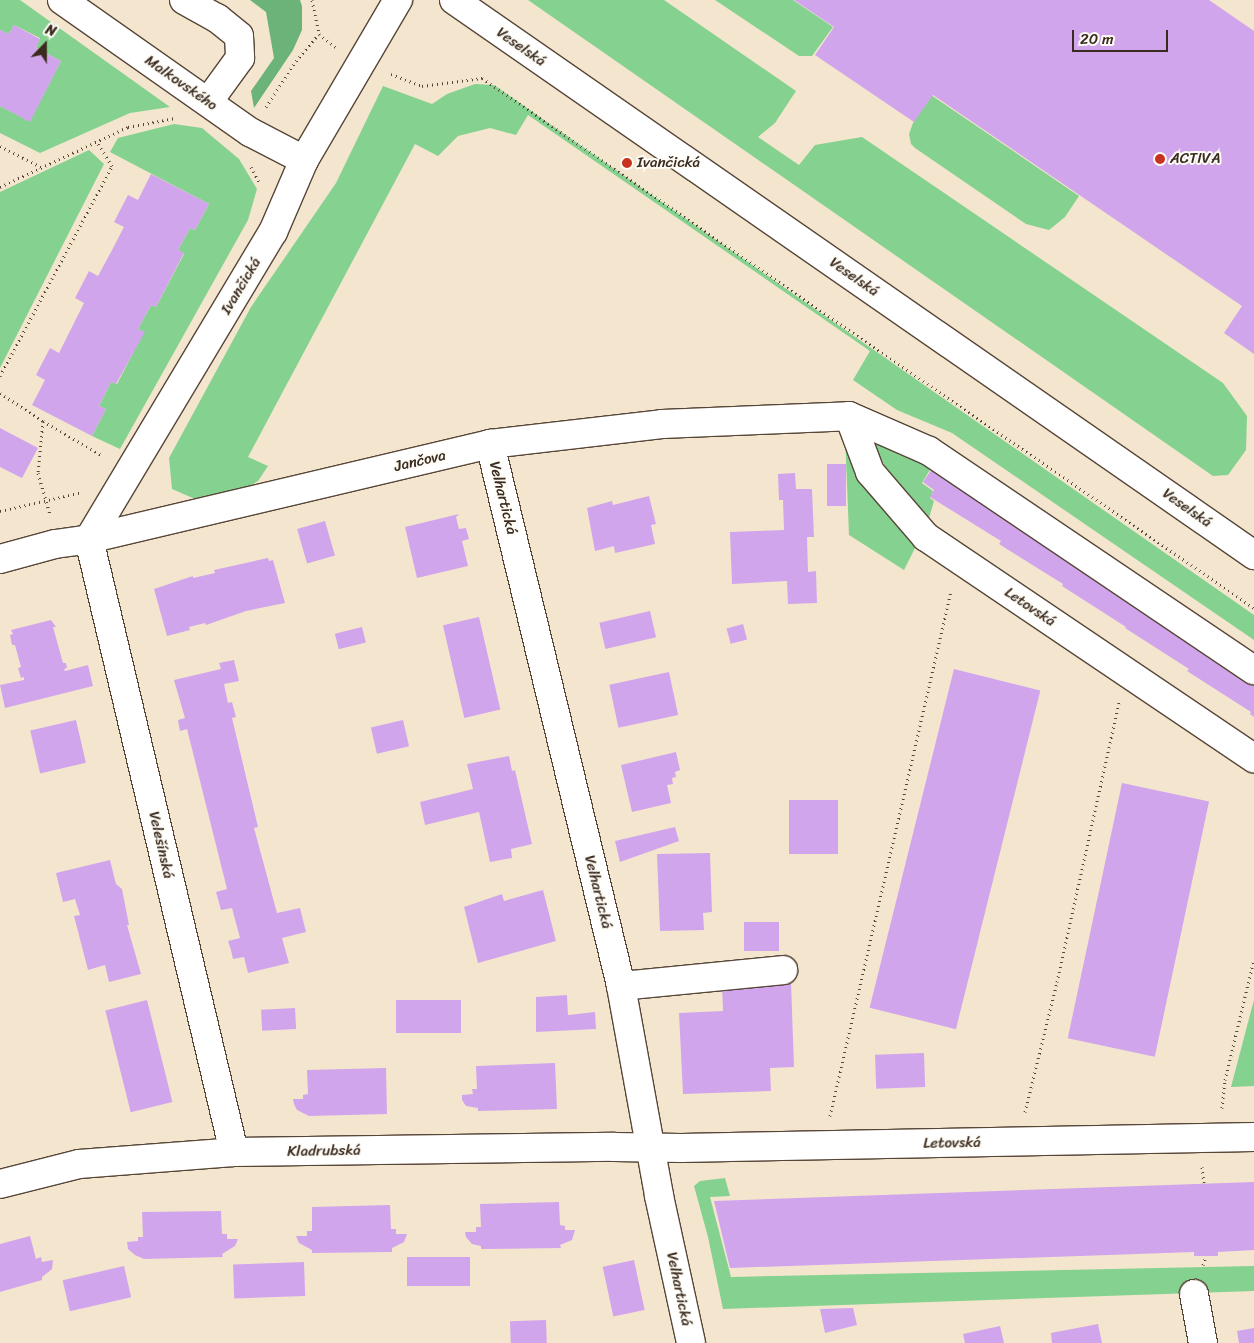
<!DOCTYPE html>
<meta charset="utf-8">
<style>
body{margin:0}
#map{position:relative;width:1254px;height:1343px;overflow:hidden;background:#f4e6ce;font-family:Sriracha,sans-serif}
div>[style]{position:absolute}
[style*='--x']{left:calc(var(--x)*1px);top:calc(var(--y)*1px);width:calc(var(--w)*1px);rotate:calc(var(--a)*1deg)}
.green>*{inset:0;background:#85d18f}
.forest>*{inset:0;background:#6cb37a}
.building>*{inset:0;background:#d1a5ec;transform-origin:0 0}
.path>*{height:3px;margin-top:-1.5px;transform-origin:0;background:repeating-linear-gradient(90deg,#574638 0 1px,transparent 0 5px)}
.roads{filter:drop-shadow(1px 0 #574638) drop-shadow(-1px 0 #574638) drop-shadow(0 1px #574638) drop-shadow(0 -1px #574638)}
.minor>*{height:28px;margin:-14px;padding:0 14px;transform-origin:14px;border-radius:14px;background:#fff}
.dots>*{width:14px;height:14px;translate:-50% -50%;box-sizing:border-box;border:2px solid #fdfcf7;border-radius:50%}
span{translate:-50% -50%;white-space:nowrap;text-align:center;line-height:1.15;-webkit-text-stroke:4px #fdfcf7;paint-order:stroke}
.street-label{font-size:15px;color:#3b2a1e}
.poi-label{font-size:15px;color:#3b2a1e}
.left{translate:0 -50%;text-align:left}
.north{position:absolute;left:20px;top:20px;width:50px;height:50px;-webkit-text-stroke:4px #fdfcf7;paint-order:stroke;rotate:22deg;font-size:14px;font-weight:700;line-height:20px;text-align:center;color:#3b2a1e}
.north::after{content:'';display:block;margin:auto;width:18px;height:22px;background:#3b2a1e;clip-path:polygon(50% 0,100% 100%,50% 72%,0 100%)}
.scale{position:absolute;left:1072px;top:30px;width:96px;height:22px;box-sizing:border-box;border:2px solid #3b2a1e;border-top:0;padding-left:6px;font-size:15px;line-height:18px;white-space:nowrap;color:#3b2a1e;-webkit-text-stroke:4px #fdfcf7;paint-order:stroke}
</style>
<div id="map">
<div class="green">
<i style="clip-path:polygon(0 0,20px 0,170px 107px,130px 113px,40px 153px,0 133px,0 106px,30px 121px,61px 61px,36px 48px,40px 38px,14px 25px,9px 34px,0 30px)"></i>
<i style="clip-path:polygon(528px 0,664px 0,796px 91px,775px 123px,758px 137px,799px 165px,815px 145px,862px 137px,1223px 383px,1247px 416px,1246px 450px,1228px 475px,1213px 476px)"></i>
<i style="clip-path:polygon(715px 0,793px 0,833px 27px,812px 56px,799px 56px)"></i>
<i style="clip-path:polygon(475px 84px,494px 85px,1254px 615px,1254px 640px,952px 433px,897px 410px,853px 380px,870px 351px,528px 115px,516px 135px,490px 128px,458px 136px,438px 156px,415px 144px,248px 457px,268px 466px,258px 481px,240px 492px,202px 502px,172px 489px,169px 458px,251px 307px,336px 183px,383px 86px,432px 104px,447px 94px)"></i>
<i style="clip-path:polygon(931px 95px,1079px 196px,1065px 217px,1049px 230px,1026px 224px,915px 148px,911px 144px,909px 134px,913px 123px)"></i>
<i style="clip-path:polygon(174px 124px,202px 128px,239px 159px,257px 189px,248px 220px,120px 449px,92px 436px,106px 409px,99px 406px,111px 382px,117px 384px,144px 332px,138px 329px,151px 305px,156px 307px,184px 254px,178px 250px,190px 228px,195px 230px,209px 204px,110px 152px,118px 138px)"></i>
<i style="clip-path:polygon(89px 150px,104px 164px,0 368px,0 192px)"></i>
<i style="clip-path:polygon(845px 434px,918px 542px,904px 570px,849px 535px)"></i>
<i style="clip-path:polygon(869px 435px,934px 463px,922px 483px,933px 491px,930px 498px,934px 501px,929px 518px,886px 468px)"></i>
<i style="clip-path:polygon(1254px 1000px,1254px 1086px,1231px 1087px,1251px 1011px)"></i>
<i style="clip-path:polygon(725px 1178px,730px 1196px,710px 1197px,731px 1277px,1254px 1266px,1254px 1291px,723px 1309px,708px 1237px,694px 1186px,700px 1181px)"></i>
</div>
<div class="forest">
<i style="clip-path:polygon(250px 0,300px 0,302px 6px,302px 30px,293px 50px,254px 108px,251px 91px,274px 58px,266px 12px)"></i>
</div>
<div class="building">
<i style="clip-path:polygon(794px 0,1209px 0,1254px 31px,1254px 354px,1224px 333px,1242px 306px,933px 95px,914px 122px,815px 55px,834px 27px)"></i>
<i style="clip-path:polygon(14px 25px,40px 39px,36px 48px,61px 61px,30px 122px,0 106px,0 30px,9px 34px)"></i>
<i style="clip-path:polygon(151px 174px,209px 204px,195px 230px,190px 228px,178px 250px,184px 253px,156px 307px,151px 305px,138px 329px,145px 332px,116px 384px,111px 382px,99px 406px,106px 409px,92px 436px,32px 405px,45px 380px,36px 375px,50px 348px,59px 353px,84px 303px,75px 298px,89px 271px,98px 276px,111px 252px,124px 227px,114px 222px,128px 195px,138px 200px)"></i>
<i style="clip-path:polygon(0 428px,38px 448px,22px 478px,0 467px)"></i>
<i style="clip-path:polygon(936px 463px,1254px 676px,1254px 717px,1250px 714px,1251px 712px,1187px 671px,1189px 669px,1125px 628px,1126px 627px,1062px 586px,1063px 584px,999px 544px,1001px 541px,930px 497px,934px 490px,923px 482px)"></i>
<i style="left:827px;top:464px;width:19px;height:42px"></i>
<i style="clip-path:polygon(795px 473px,796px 489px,812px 489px,814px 537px,807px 537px,808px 572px,816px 571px,817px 603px,788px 604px,787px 581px,732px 584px,730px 532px,784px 530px,783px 500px,779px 500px,778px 474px)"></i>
<i style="clip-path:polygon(649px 496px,656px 524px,651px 525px,655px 544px,615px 553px,614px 546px,595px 551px,587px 508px,612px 501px,613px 505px)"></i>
<i style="clip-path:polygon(459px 514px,456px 517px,459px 529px,466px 528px,469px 539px,462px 541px,468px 566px,417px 578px,405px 527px)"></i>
<i style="left:325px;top:521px;width:36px;height:29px;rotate:74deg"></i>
<i style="clip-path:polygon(268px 558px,269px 561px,273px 560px,285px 603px,246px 611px,206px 625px,205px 623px,189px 627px,190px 630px,167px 636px,154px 589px,193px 576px,193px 578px,215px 573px,214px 570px)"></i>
<i style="left:650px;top:611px;width:27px;height:52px;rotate:77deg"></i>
<i style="left:479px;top:617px;width:95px;height:37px;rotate:77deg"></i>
<i style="clip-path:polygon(51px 620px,56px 627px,53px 627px,63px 663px,66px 663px,67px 668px,64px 669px,65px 671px,88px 665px,93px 686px,5px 708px,0 685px,24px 680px,24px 677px,21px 678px,18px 668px,21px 667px,15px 645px,12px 645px,10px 635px,13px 634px,11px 630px)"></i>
<i style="left:743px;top:624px;width:16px;height:17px;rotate:75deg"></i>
<i style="left:362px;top:627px;width:16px;height:28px;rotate:76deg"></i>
<i style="clip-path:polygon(234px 660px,239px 681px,224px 684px,228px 703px,232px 702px,236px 717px,232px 718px,258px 827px,254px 828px,277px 913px,300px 908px,306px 932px,282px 938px,289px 963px,248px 973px,244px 957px,233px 959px,231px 950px,228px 941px,240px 938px,232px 908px,221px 910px,216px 892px,227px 889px,187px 729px,180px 731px,178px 720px,185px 718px,174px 680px,221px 669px,219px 663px)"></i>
<i style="left:954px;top:669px;width:89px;height:349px;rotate:14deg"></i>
<i style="left:669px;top:672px;width:44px;height:61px;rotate:78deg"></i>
<i style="left:76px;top:720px;width:44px;height:47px;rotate:77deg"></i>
<i style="left:403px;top:720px;width:27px;height:33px;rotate:77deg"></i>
<i style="clip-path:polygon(676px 752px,680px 770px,675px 772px,676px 777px,672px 778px,673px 784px,667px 785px,671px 803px,632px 812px,621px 765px)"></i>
<i style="clip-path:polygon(509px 756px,512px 771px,515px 770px,532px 844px,511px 849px,512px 858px,490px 862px,479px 812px,425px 825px,420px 802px,473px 789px,467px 764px)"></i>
<i style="left:1122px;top:783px;width:89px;height:261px;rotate:12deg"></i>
<i style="left:838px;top:800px;width:54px;height:49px;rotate:90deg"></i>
<i style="clip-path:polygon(675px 827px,679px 841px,620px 862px,615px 841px)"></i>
<i style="clip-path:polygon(710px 853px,712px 912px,703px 913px,704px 930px,660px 931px,657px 854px)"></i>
<i style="clip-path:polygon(110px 860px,116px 884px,122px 889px,129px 925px,127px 925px,141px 974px,109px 982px,105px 965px,88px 970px,74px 916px,80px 915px,75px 899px,63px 902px,56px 873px)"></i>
<i style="clip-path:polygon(543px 890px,556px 941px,478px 963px,464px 907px,502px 894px,504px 901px)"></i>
<i style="left:779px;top:922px;width:29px;height:35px;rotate:90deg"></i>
<i style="clip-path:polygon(791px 982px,794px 1067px,770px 1068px,771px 1091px,683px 1094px,679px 1013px,723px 1011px,722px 985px)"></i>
<i style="clip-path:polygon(567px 995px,568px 1015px,595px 1012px,596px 1029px,536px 1032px,536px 997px)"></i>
<i style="left:147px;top:1000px;width:105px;height:43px;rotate:76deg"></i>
<i style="left:461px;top:1000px;width:33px;height:65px;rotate:90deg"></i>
<i style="left:295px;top:1008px;width:21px;height:34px;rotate:87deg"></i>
<i style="left:924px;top:1053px;width:34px;height:49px;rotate:88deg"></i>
<i style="clip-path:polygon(555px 1063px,557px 1109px,478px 1111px,478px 1108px,466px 1106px,462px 1100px,462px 1095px,473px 1094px,472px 1089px,477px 1089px,476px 1066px)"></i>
<i style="clip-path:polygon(386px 1068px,387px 1114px,309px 1116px,297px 1110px,294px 1104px,293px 1099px,303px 1099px,303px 1095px,308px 1094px,307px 1070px)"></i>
<i style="clip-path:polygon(1254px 1182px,1254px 1250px,1218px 1252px,1218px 1256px,1194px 1256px,1194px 1252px,730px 1268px,714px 1201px)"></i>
<i style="clip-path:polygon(559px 1202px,560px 1225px,565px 1226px,565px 1230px,575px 1230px,572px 1240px,560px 1245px,561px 1248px,481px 1249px,481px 1246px,472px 1244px,466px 1237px,465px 1232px,476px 1232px,476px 1227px,481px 1227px,480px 1204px)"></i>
<i style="clip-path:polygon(390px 1205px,391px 1229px,396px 1229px,396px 1234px,407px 1234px,404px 1242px,392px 1248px,392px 1252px,312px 1253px,312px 1250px,299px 1243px,296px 1236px,307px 1236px,307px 1231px,312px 1231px,312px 1207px)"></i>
<i style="clip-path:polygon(221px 1211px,222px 1234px,227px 1234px,227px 1239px,238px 1239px,235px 1246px,222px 1254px,223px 1257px,144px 1259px,135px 1255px,128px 1249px,127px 1242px,138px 1241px,138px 1237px,143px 1237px,142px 1212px)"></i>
<i style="clip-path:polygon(30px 1236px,36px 1259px,41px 1257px,42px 1262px,53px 1260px,52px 1269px,42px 1277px,42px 1280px,0 1292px,0 1244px)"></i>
<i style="left:470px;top:1257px;width:29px;height:63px;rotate:90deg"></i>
<i style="left:634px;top:1260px;width:51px;height:32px;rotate:78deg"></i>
<i style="left:304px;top:1262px;width:34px;height:71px;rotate:88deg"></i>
<i style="left:124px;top:1266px;width:32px;height:63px;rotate:77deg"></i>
<i style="clip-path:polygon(853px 1308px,857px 1325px,825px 1333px,820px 1309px)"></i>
<i style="left:546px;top:1320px;width:23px;height:36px;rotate:88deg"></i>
<i style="clip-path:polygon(1098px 1324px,1102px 1343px,1052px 1343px,1051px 1333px)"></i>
<i style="clip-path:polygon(1000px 1326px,1004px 1343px,965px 1343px,963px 1334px)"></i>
<i style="clip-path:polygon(1254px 1328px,1254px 1343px,1239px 1343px,1237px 1331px)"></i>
</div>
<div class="path">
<i style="--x:312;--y:0;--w:35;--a:78"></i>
<i style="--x:319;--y:34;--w:23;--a:38"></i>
<i style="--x:391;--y:74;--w:33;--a:21"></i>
<i style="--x:422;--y:86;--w:61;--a:-7.6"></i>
<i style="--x:482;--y:78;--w:936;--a:34.47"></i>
<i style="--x:266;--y:107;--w:55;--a:-56.9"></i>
<i style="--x:296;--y:61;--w:35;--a:-50"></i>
<i style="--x:0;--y:146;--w:46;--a:27.1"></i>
<i style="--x:251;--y:167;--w:19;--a:62"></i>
<i style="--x:0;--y:187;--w:141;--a:-25.1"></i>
<i style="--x:128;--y:127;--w:48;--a:-10.8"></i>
<i style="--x:0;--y:376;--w:238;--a:-61.9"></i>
<i style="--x:112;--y:166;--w:28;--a:-122"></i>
<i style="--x:0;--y:393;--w:51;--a:33.1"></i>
<i style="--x:43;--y:421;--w:52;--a:95.5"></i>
<i style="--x:38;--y:473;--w:43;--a:73.7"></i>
<i style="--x:43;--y:421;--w:69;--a:30.3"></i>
<i style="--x:0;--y:511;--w:84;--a:-13"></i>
<i style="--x:1222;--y:1108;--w:28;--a:-84"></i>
<i style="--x:1225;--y:1080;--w:124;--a:-76.5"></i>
<i style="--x:1025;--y:1112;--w:134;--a:-76.2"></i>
<i style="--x:1057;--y:982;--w:287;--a:-77.5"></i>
<i style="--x:830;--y:1116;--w:539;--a:-77.02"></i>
<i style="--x:1202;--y:1167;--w:16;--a:83"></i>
<i style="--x:1203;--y:1265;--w:9;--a:-72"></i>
</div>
<div class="roads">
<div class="minor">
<i style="--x:62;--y:0;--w:230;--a:35.1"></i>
<i style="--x:250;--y:132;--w:61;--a:27.4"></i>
<i style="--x:184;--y:0;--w:38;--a:29"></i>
<i style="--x:217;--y:18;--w:28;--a:39"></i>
<i style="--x:239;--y:36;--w:22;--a:87"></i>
<i style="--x:240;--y:58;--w:54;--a:126"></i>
<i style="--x:454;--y:0;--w:974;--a:34.75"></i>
<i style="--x:849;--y:416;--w:60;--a:69.4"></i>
<i style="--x:870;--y:472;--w:86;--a:49.3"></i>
<i style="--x:926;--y:537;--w:396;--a:34"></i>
<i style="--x:490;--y:444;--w:558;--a:76.41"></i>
<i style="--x:621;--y:986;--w:213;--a:79.7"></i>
<i style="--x:659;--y:1196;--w:150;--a:77.7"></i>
<i style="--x:0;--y:559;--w:57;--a:-15.3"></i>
<i style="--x:55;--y:544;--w:34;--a:-8"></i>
<i style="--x:89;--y:539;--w:412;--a:-13.3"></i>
<i style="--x:490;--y:444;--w:173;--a:-6.6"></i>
<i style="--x:662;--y:424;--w:187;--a:-2.4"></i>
<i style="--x:849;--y:416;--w:87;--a:23.6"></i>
<i style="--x:929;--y:451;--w:392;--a:34"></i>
<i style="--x:621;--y:986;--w:163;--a:-5.6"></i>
<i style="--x:234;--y:1152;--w:630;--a:-103.31"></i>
<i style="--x:89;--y:539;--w:358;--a:-59.1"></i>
<i style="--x:273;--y:232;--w:78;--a:-66.7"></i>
<i style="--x:304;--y:160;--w:186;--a:-59.6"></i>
<i style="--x:0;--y:1184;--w:81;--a:-14.2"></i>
<i style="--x:79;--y:1164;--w:155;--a:-4.4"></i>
<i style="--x:234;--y:1152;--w:380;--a:-0.8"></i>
<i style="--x:614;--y:1147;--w:67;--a:0.9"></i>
<i style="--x:681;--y:1148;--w:573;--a:-1.1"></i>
<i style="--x:1194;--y:1294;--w:50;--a:79.6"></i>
</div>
</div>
<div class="dots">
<i style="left:1160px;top:159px;background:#c8321e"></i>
<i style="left:627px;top:163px;background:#c8321e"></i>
</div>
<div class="street-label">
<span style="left:521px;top:47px;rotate:35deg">Veselská</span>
<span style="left:181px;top:83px;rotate:35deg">Malkovského</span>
<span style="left:854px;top:277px;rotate:35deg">Veselská</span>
<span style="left:241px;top:286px;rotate:-59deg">Ivančická</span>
<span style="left:420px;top:461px;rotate:-13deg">Jančova</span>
<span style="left:503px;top:498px;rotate:76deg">Velhartická</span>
<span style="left:1187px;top:508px;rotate:35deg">Veselská</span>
<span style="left:1030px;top:607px;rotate:34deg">Letovská</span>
<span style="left:161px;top:845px;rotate:77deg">Velešínská</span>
<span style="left:598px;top:892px;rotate:76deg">Velhartická</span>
<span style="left:952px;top:1143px;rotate:-1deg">Letovská</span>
<span style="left:324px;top:1151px;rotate:-1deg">Kladrubská</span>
<span style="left:679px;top:1289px;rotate:78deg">Velhartická</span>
</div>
<div class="poi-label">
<span class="left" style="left:1170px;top:159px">ACTIVA</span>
<span class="left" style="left:637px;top:163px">Ivančická</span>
</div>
<div class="north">N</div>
<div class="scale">20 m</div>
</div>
